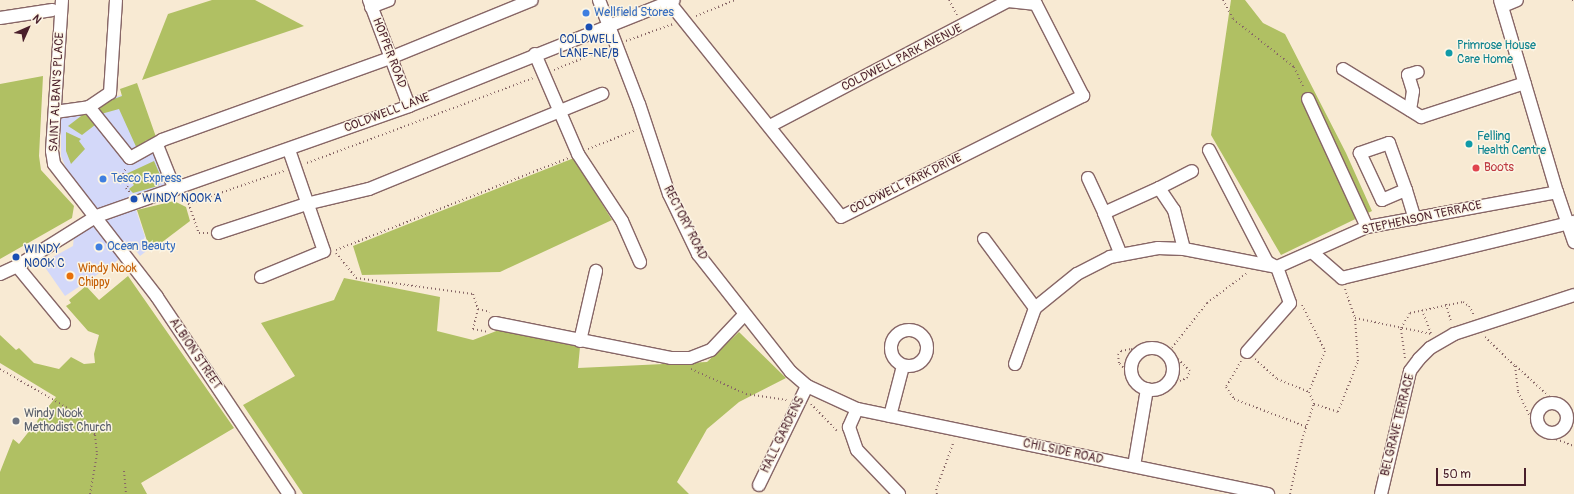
<!DOCTYPE html>
<style>
body{margin:0}
#map{position:relative;width:1574px;height:494px;overflow:hidden;background:#f8ead3;font-family:Pangolin,sans-serif}
div>[style]{position:absolute}
[style*='--x']{left:calc(var(--x)*1px);top:calc(var(--y)*1px);width:calc(var(--w)*1px);rotate:calc(var(--a)*1deg)}
.built>*{inset:0;background:#d3d8f9}
.green>*{inset:0;background:#b0c063}
.path>*{height:2px;margin-top:-1px;transform-origin:0;background:repeating-linear-gradient(90deg,#876666 0 1px,transparent 0 4px)}
.roads{filter:drop-shadow(1px 0 #876666) drop-shadow(-1px 0 #876666) drop-shadow(0 1px #876666) drop-shadow(0 -1px #876666)}
.minor>*{height:12px;margin:-6px;padding:0 6px;transform-origin:6px;border-radius:6px;background:#fff}
.minor>.ring{margin:-6px;padding:0;box-sizing:content-box;background:none;border:12px solid #fff;border-radius:50%}
.dots>*{width:11px;height:11px;translate:-50% -50%;box-sizing:border-box;border:2px solid #fcf5e5;border-radius:50%}
span{translate:-50% -50%;white-space:nowrap;text-align:center;line-height:1.15;-webkit-text-stroke:3px #fcf5e5;paint-order:stroke}
.shop-label{font-size:12px;color:#366cbe}
.left{translate:0 -50%;text-align:left}
.transit-label{font-size:12px;color:#164399}
.culture-label{font-size:12px;color:#0d838f}
.street-label{font-size:12px;color:#4a1f2b}
.health-label{font-size:12px;color:#be3a42}
.food-label{font-size:12px;color:#c56008}
.worship-label{font-size:12px;color:#5b616d}
.north{position:absolute;left:8px;top:8px;width:40px;height:40px;-webkit-text-stroke:3px #fcf5e5;paint-order:stroke;rotate:45deg;font-size:11px;font-weight:700;line-height:16px;text-align:center;color:#4a1f2b}
.north::after{content:'';display:block;margin:auto;width:14px;height:18px;background:#4a1f2b;clip-path:polygon(50% 0,100% 100%,50% 72%,0 100%)}
.scale{position:absolute;left:1436px;top:468px;width:90px;height:18px;box-sizing:border-box;border:2px solid #4a1f2b;border-top:0;padding-left:5px;font-size:12px;line-height:14px;white-space:nowrap;color:#4a1f2b;-webkit-text-stroke:3px #fcf5e5;paint-order:stroke}
</style>
<div id="map">
<div class="built">
<i style="clip-path:polygon(122px 95px,171px 188px,132px 198px,149px 249px,140px 256px,131px 244px,116px 262px,65px 296px,42px 263px,73px 246px,74px 236px,88px 227px,94px 227px,98px 233px,109px 225px,66px 168px,61px 156px,61px 103px,88px 104px)"></i>
</div>
<div class="green">
<i style="clip-path:polygon(212px 0,255px 0,304px 26px,142px 80px,168px 14px)"></i>
<i style="clip-path:polygon(1231px 0,1245px 0,1263px 23px,1285px 34px,1346px 153px,1372px 211px,1281px 255px,1211px 135px)"></i>
<i style="clip-path:polygon(43px 76px,39px 156px,41px 170px,74px 206px,72px 218px,0 259px,0 84px)"></i>
<i style="clip-path:polygon(137px 83px,156px 137px,145px 141px,147px 147px,138px 151px,119px 109px,101px 114px,99px 108px,103px 103px,122px 96px,120px 89px)"></i>
<i style="clip-path:polygon(85px 113px,95px 125px,82px 135px,68px 126px)"></i>
<i style="clip-path:polygon(66px 132px,81px 139px,79px 141px,85px 149px,71px 164px,66px 151px)"></i>
<i style="clip-path:polygon(574px 158px,612px 220px,500px 272px,362px 275px,353px 246px)"></i>
<i style="clip-path:polygon(154px 161px,161px 177px,158px 186px,133px 193px,129px 189px,134px 185px,126px 174px)"></i>
<i style="clip-path:polygon(174px 201px,186px 207px,190px 221px,157px 246px,149px 247px,137px 210px)"></i>
<i style="clip-path:polygon(128px 276px,234px 428px,141px 483px,147px 494px,0 494px,0 472px,13px 439px,19px 444px,56px 397px,0 363px,0 335px,16px 350px,19px 348px,34px 363px,59px 369px,71px 357px,84px 364px,95px 363px,94px 354px,99px 335px,88px 331px,66px 306px,71px 303px,69px 300px,86px 286px,99px 300px)"></i>
<i style="clip-path:polygon(344px 278px,440px 297px,437px 331px,473px 340px,499px 330px,580px 347px,578px 368px,707px 362px,739px 332px,786px 378px,739px 402px,707px 429px,677px 482px,689px 494px,303px 494px,243px 405px,295px 376px,261px 323px,334px 300px)"></i>
</div>
<div class="path">
<i style="--x:949;--y:0;--w:17;--a:62"></i>
<i style="--x:1223;--y:0;--w:21;--a:62"></i>
<i style="--x:1233;--y:19;--w:78;--a:38.2"></i>
<i style="--x:1294;--y:67;--w:23;--a:65"></i>
<i style="--x:1572;--y:0;--w:3;--a:45"></i>
<i style="--x:696;--y:16;--w:42;--a:-22.3"></i>
<i style="--x:626;--y:41;--w:50;--a:-19.9"></i>
<i style="--x:554;--y:70;--w:55;--a:-22.4"></i>
<i style="--x:588;--y:149;--w:52;--a:-21.6"></i>
<i style="--x:307;--y:163;--w:241;--a:-20.6"></i>
<i style="--x:123;--y:174;--w:7;--a:-63"></i>
<i style="--x:128;--y:186;--w:3;--a:135"></i>
<i style="--x:126;--y:188;--w:6;--a:51"></i>
<i style="--x:186;--y:196;--w:39;--a:71"></i>
<i style="--x:199;--y:233;--w:9;--a:0"></i>
<i style="--x:188;--y:204;--w:102;--a:-19"></i>
<i style="--x:336;--y:250;--w:250;--a:-21.6"></i>
<i style="--x:336;--y:253;--w:32;--a:51"></i>
<i style="--x:356;--y:278;--w:118;--a:7.8"></i>
<i style="--x:473;--y:294;--w:16;--a:72"></i>
<i style="--x:478;--y:309;--w:12;--a:14"></i>
<i style="--x:1345;--y:289;--w:31;--a:71"></i>
<i style="--x:1355;--y:318;--w:78;--a:11.9"></i>
<i style="--x:1446;--y:304;--w:19;--a:74"></i>
<i style="--x:1302;--y:305;--w:51;--a:63.4"></i>
<i style="--x:1325;--y:351;--w:44;--a:111.3"></i>
<i style="--x:478;--y:309;--w:21;--a:104"></i>
<i style="--x:473;--y:329;--w:15;--a:11"></i>
<i style="--x:1422;--y:310;--w:25;--a:69"></i>
<i style="--x:1485;--y:337;--w:42;--a:44"></i>
<i style="--x:1515;--y:366;--w:26;--a:83"></i>
<i style="--x:1518;--y:392;--w:34;--a:64"></i>
<i style="--x:1533;--y:423;--w:17;--a:45"></i>
<i style="--x:1545;--y:435;--w:31;--a:21"></i>
<i style="--x:1405;--y:358;--w:30;--a:-98"></i>
<i style="--x:1401;--y:328;--w:17;--a:-59"></i>
<i style="--x:1410;--y:313;--w:54;--a:-11.7"></i>
<i style="--x:1463;--y:302;--w:7;--a:34"></i>
<i style="--x:1469;--y:306;--w:10;--a:61"></i>
<i style="--x:1255;--y:359;--w:30;--a:42"></i>
<i style="--x:1277;--y:379;--w:35;--a:22"></i>
<i style="--x:1309;--y:392;--w:13;--a:67"></i>
<i style="--x:1241;--y:361;--w:30;--a:120"></i>
<i style="--x:1226;--y:387;--w:14;--a:56"></i>
<i style="--x:1234;--y:399;--w:78;--a:21"></i>
<i style="--x:1516;--y:366;--w:56;--a:42.8"></i>
<i style="--x:0;--y:369;--w:96;--a:30"></i>
<i style="--x:83;--y:417;--w:22;--a:56"></i>
<i style="--x:95;--y:435;--w:19;--a:84"></i>
<i style="--x:97;--y:454;--w:41;--a:99.9"></i>
<i style="--x:691;--y:369;--w:60;--a:24.4"></i>
<i style="--x:746;--y:394;--w:41;--a:8.3"></i>
<i style="--x:1134;--y:379;--w:22;--a:-133"></i>
<i style="--x:1119;--y:363;--w:8;--a:-97"></i>
<i style="--x:1118;--y:355;--w:5;--a:-53"></i>
<i style="--x:1121;--y:351;--w:10;--a:-11"></i>
<i style="--x:1131;--y:349;--w:9;--a:27"></i>
<i style="--x:1161;--y:388;--w:28;--a:-21"></i>
<i style="--x:1187;--y:378;--w:8;--a:-67"></i>
<i style="--x:1190;--y:371;--w:17;--a:-135"></i>
<i style="--x:1178;--y:359;--w:12;--a:-156"></i>
<i style="--x:1167;--y:354;--w:65;--a:-51.9"></i>
<i style="--x:1207;--y:303;--w:50;--a:-36.9"></i>
<i style="--x:811;--y:404;--w:37;--a:46"></i>
<i style="--x:124;--y:471;--w:23;--a:85"></i>
<i style="--x:937;--y:494;--w:4;--a:-104"></i>
<i style="--x:936;--y:490;--w:52;--a:-69.8"></i>
<i style="--x:1290;--y:494;--w:55;--a:-77.5"></i>
<i style="--x:1302;--y:440;--w:38;--a:-72"></i>
<i style="--x:1314;--y:404;--w:25;--a:18"></i>
<i style="--x:1338;--y:412;--w:55;--a:-68.6"></i>
<i style="--x:1358;--y:361;--w:43;--a:-94"></i>
</div>
<div class="roads">
<div class="minor">
<i style="--x:62;--y:0;--w:151;--a:93.8"></i>
<i style="--x:52;--y:151;--w:13;--a:81"></i>
<i style="--x:54;--y:164;--w:168;--a:52.2"></i>
<i style="--x:157;--y:297;--w:237;--a:56.2"></i>
<i style="--x:369;--y:0;--w:113;--a:69.3"></i>
<i style="--x:599;--y:0;--w:111;--a:69"></i>
<i style="--x:639;--y:104;--w:95;--a:71.6"></i>
<i style="--x:669;--y:194;--w:67;--a:64.2"></i>
<i style="--x:698;--y:254;--w:150;--a:51.8"></i>
<i style="--x:791;--y:372;--w:21;--a:41"></i>
<i style="--x:807;--y:386;--w:55;--a:24.7"></i>
<i style="--x:857;--y:409;--w:420;--a:11.7"></i>
<i style="--x:1500;--y:0;--w:200;--a:73.5"></i>
<i style="--x:1557;--y:192;--w:53;--a:71.2"></i>
<i style="--x:669;--y:2;--w:275;--a:51.3"></i>
<i style="--x:841;--y:217;--w:271;--a:-26.6"></i>
<i style="--x:1083;--y:96;--w:103;--a:-117.1"></i>
<i style="--x:1036;--y:4;--w:28;--a:-174"></i>
<i style="--x:1008;--y:1;--w:269;--a:152.3"></i>
<i style="--x:1503;--y:6;--w:15;--a:-23"></i>
<i style="--x:371;--y:7;--w:19;--a:-21"></i>
<i style="--x:0;--y:18;--w:53;--a:-8.7"></i>
<i style="--x:535;--y:54;--w:109;--a:66.7"></i>
<i style="--x:578;--y:154;--w:80;--a:56.7"></i>
<i style="--x:622;--y:221;--w:45;--a:66.3"></i>
<i style="--x:1343;--y:69;--w:92;--a:31.6"></i>
<i style="--x:1421;--y:117;--w:109;--a:-18.1"></i>
<i style="--x:1308;--y:99;--w:141;--a:65.3"></i>
<i style="--x:89;--y:107;--w:65;--a:51.2"></i>
<i style="--x:130;--y:158;--w:37;--a:-29"></i>
<i style="--x:162;--y:140;--w:242;--a:-19.8"></i>
<i style="--x:390;--y:58;--w:153;--a:-22.2"></i>
<i style="--x:1410;--y:110;--w:19;--a:-81"></i>
<i style="--x:1413;--y:91;--w:17;--a:-107"></i>
<i style="--x:1408;--y:75;--w:10;--a:-17"></i>
<i style="--x:55;--y:112;--w:34;--a:-8"></i>
<i style="--x:89;--y:107;--w:25;--a:-34"></i>
<i style="--x:110;--y:93;--w:93;--a:-86.3"></i>
<i style="--x:157;--y:145;--w:48;--a:68.2"></i>
<i style="--x:1209;--y:150;--w:126;--a:62.6"></i>
<i style="--x:1267;--y:262;--w:10;--a:29"></i>
<i style="--x:1088;--y:178;--w:38;--a:65"></i>
<i style="--x:1159;--y:188;--w:37;--a:-27"></i>
<i style="--x:1406;--y:190;--w:50;--a:-109.9"></i>
<i style="--x:1389;--y:143;--w:31;--a:161"></i>
<i style="--x:1360;--y:153;--w:52;--a:64.9"></i>
<i style="--x:1382;--y:200;--w:26;--a:-23"></i>
<i style="--x:1406;--y:190;--w:30;--a:73"></i>
<i style="--x:218;--y:233;--w:93;--a:-18.2"></i>
<i style="--x:306;--y:204;--w:65;--a:-13.4"></i>
<i style="--x:369;--y:189;--w:252;--a:-22.2"></i>
<i style="--x:984;--y:239;--w:86;--a:53.5"></i>
<i style="--x:1312;--y:252;--w:40;--a:41"></i>
<i style="--x:1342;--y:278;--w:239;--a:-13.6"></i>
<i style="--x:1121;--y:255;--w:45;--a:-112"></i>
<i style="--x:1104;--y:213;--w:60;--a:-24.4"></i>
<i style="--x:1159;--y:188;--w:27;--a:56"></i>
<i style="--x:1174;--y:210;--w:40;--a:75.6"></i>
<i style="--x:17;--y:266;--w:74;--a:50.5"></i>
<i style="--x:0;--y:274;--w:19;--a:-25"></i>
<i style="--x:17;--y:266;--w:94;--a:-32"></i>
<i style="--x:97;--y:216;--w:331;--a:-19.4"></i>
<i style="--x:409;--y:106;--w:285;--a:-21.8"></i>
<i style="--x:261;--y:277;--w:68;--a:-22.4"></i>
<i style="--x:324;--y:251;--w:107;--a:-109.1"></i>
<i style="--x:495;--y:323;--w:179;--a:11.2"></i>
<i style="--x:671;--y:358;--w:19;--a:0"></i>
<i style="--x:690;--y:358;--w:22;--a:-21"></i>
<i style="--x:711;--y:350;--w:48;--a:-46.7"></i>
<i class="ring" style="left:891px;top:330px;width:24px;height:24px"></i>
<i style="--x:580;--y:341;--w:72;--a:-77.1"></i>
<i class="ring" style="left:1131px;top:348px;width:30px;height:30px"></i>
<i style="--x:1247;--y:352;--w:65;--a:-48.7"></i>
<i style="--x:1290;--y:303;--w:38;--a:-110"></i>
<i style="--x:1277;--y:267;--w:98;--a:-24"></i>
<i style="--x:1367;--y:227;--w:193;--a:-10.4"></i>
<i style="--x:1015;--y:364;--w:59;--a:-70.3"></i>
<i style="--x:1035;--y:308;--w:54;--a:-39"></i>
<i style="--x:1077;--y:274;--w:37;--a:-27"></i>
<i style="--x:1110;--y:257;--w:49;--a:-10.6"></i>
<i style="--x:1158;--y:248;--w:26;--a:2"></i>
<i style="--x:1184;--y:249;--w:95;--a:11"></i>
<i class="ring" style="left:1537px;top:403px;width:18px;height:18px"></i>
<i style="--x:857;--y:409;--w:20;--a:114"></i>
<i style="--x:849;--y:427;--w:24;--a:71"></i>
<i style="--x:857;--y:450;--w:61;--a:46.3"></i>
<i style="--x:890;--y:416;--w:52;--a:-75.4"></i>
<i style="--x:1134;--y:466;--w:78;--a:-80.4"></i>
<i style="--x:759;--y:485;--w:110;--a:-64.1"></i>
<i style="--x:1381;--y:494;--w:126;--a:-76.7"></i>
<i style="--x:1410;--y:371;--w:15;--a:-53"></i>
<i style="--x:1419;--y:359;--w:16;--a:-45"></i>
<i style="--x:1430;--y:348;--w:28;--a:-30"></i>
<i style="--x:1454;--y:334;--w:126;--a:-18"></i>
</div>
</div>
<div class="dots">
<i style="left:586px;top:13px;background:#3f7fe0"></i>
<i style="left:589px;top:27px;background:#1a4fb4"></i>
<i style="left:1449px;top:53px;background:#0f9aa8"></i>
<i style="left:1469px;top:144px;background:#0f9aa8"></i>
<i style="left:1476px;top:168px;background:#e0444e"></i>
<i style="left:103px;top:179px;background:#3f7fe0"></i>
<i style="left:134px;top:199px;background:#1a4fb4"></i>
<i style="left:99px;top:247px;background:#3f7fe0"></i>
<i style="left:16px;top:257px;background:#1a4fb4"></i>
<i style="left:70px;top:276px;background:#e8710a"></i>
<i style="left:16px;top:421px;background:#6b7280"></i>
</div>
<div class="shop-label">
<span class="left" style="left:594px;top:13px">Wellfield Stores</span>
<span class="left" style="left:111px;top:179px">Tesco Express</span>
<span class="left" style="left:107px;top:247px">Ocean Beauty</span>
</div>
<div class="transit-label">
<span style="left:589px;top:47px">COLDWELL<br>LANE-NE/B</span>
<span class="left" style="left:142px;top:199px">WINDY NOOK A</span>
<span class="left" style="left:24px;top:257px">WINDY<br>NOOK C</span>
</div>
<div class="culture-label">
<span class="left" style="left:1457px;top:53px">Primrose House<br>Care Home</span>
<span class="left" style="left:1477px;top:144px">Felling<br>Health Centre</span>
</div>
<div class="street-label">
<span style="left:389px;top:53px;rotate:69deg">HOPPER ROAD</span>
<span style="left:902px;top:58px;rotate:-27deg">COLDWELL PARK AVENUE</span>
<span style="left:57px;top:92px;rotate:-87deg">SAINT ALBAN'S PLACE</span>
<span style="left:387px;top:113px;rotate:-21deg">COLDWELL LANE</span>
<span style="left:906px;top:184px;rotate:-26deg">COLDWELL PARK DRIVE</span>
<span style="left:1422px;top:218px;rotate:-12deg">STEPHENSON TERRACE</span>
<span style="left:685px;top:223px;rotate:63deg">RECTORY ROAD</span>
<span style="left:195px;top:354px;rotate:56deg">ALBION STREET</span>
<span style="left:1398px;top:425px;rotate:-76deg">BELGRAVE TERRACE</span>
<span style="left:783px;top:435px;rotate:-64deg">HALL GARDENS</span>
<span style="left:1063px;top:452px;rotate:12deg">CHILSIDE ROAD</span>
</div>
<div class="health-label">
<span class="left" style="left:1484px;top:168px">Boots</span>
</div>
<div class="food-label">
<span class="left" style="left:78px;top:276px">Windy Nook<br>Chippy</span>
</div>
<div class="worship-label">
<span class="left" style="left:24px;top:421px">Windy Nook<br>Methodist Church</span>
</div>
<div class="north">N</div>
<div class="scale">50 m</div>
</div>
